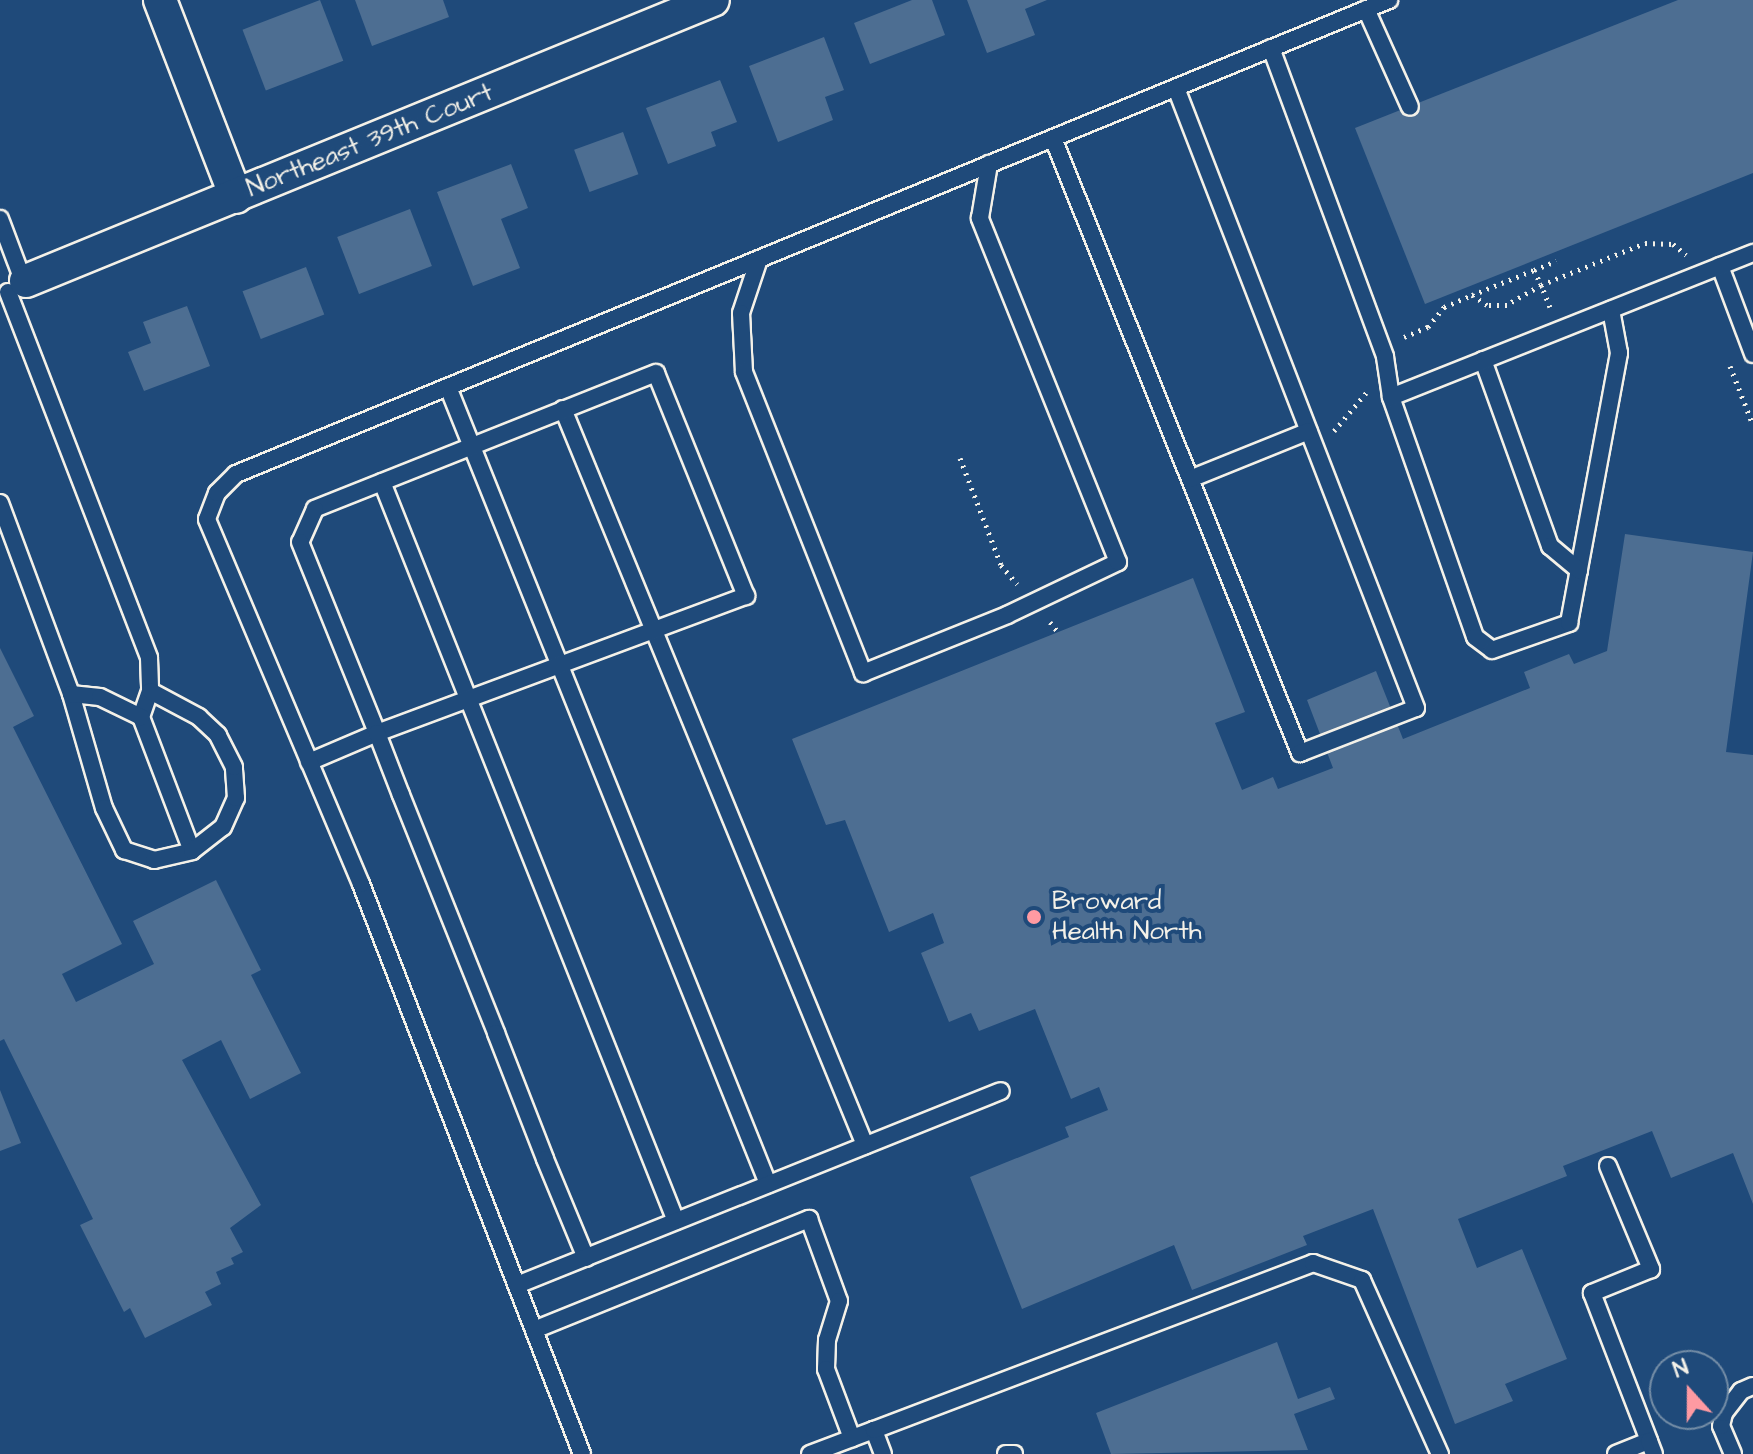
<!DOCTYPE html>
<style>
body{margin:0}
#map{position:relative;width:1753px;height:1454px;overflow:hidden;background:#1f4a7a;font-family:"Architects Daughter",sans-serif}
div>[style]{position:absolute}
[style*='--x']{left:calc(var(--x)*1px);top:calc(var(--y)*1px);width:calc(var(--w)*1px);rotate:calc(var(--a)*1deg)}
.building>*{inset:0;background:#4d6e92;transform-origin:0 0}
.path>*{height:5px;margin-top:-2.5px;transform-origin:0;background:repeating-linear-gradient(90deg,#f4f1e8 0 2px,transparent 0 8px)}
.roads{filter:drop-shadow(2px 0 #f4f1e8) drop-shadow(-2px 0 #f4f1e8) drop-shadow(0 2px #f4f1e8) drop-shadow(0 -2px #f4f1e8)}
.service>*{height:16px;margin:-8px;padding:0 8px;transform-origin:8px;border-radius:8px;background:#1f4a7a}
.minor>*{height:32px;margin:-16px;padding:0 16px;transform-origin:16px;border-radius:16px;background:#1f4a7a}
.dots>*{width:22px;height:22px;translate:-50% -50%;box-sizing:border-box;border:4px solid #1f4a7a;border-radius:50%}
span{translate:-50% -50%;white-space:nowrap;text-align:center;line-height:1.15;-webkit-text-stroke:8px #1f4a7a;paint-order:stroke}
.street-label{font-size:26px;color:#f4f1e8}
.poi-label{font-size:26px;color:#f4f1e8}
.left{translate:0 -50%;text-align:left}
.north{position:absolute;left:1649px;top:1350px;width:80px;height:80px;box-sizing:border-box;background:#1f4a7a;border:2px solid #748da6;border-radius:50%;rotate:339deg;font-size:22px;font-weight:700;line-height:32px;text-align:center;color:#f4f1e8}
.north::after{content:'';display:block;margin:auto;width:28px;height:36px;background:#ff9aa2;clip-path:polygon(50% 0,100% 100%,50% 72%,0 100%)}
</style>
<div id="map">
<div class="building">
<i style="left:320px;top:0;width:65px;height:83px;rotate:69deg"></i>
<i style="clip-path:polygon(355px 0,443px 0,449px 17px,372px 46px)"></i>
<i style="clip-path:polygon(912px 0,932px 0,945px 35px,870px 64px,854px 23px)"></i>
<i style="clip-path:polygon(967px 0,1047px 0,1025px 9px,1035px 35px,987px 53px)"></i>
<i style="clip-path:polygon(1678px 0,1753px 0,1753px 173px,1425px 304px,1355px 128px)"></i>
<i style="clip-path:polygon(824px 37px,844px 90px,825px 97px,833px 120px,778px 142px,749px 66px)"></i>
<i style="clip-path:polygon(720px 80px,737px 122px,711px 132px,716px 146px,668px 164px,646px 108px)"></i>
<i style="left:623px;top:132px;width:45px;height:52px;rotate:70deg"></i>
<i style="clip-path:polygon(511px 164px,528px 208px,501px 219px,520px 268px,473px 286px,437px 192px)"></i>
<i style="left:410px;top:209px;width:61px;height:78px;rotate:69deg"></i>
<i style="left:306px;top:267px;width:51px;height:68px;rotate:69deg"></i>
<i style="clip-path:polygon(187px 306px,210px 366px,144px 391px,128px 352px,151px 343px,143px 322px)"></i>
<i style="clip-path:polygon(1625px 534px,1753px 552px,1726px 752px,1753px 755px,1753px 1204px,1733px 1153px,1671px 1178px,1652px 1131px,1563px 1166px,1567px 1176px,1458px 1219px,1477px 1268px,1522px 1249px,1567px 1359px,1505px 1384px,1513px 1401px,1455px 1424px,1373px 1209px,1303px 1236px,1307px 1245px,1192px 1290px,1174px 1245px,1022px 1309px,970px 1177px,1069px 1137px,1065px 1127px,1108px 1110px,1099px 1087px,1071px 1099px,1035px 1009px,979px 1031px,971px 1013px,949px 1022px,921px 953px,944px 943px,933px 913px,889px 932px,845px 820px,826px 825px,792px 739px,1193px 578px,1245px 712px,1215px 723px,1242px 790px,1273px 777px,1278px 789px,1333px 768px,1307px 700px,1376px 671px,1403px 739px,1530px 688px,1524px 672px,1569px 654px,1574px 664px,1607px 651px)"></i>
<i style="clip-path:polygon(0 648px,34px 716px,13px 727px,122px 944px,62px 974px,76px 1002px,154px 964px,133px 921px,216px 880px,261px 970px,251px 975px,301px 1073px,250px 1099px,221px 1040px,182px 1060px,261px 1205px,230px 1228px,243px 1252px,231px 1258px,234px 1264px,216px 1272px,221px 1284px,205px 1292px,212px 1305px,145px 1338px,130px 1308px,124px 1312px,80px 1225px,93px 1219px,4px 1039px,0 1041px)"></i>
<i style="clip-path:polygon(0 1090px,21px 1143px,0 1151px)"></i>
<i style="clip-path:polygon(1277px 1342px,1298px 1399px,1330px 1387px,1335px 1399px,1294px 1414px,1308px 1450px,1111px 1454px,1096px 1413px)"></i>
</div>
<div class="path">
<i style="--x:1534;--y:270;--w:17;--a:65"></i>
<i style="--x:1541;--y:285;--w:39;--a:150"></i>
<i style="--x:1507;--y:305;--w:20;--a:180"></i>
<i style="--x:1487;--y:305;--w:18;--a:-146"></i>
<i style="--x:1472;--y:295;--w:67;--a:-22"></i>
<i style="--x:1534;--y:270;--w:24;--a:-22"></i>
<i style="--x:1550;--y:307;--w:24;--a:-112"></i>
<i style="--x:1541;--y:285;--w:112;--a:-22"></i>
<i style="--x:1645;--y:243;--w:28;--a:2"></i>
<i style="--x:1673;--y:244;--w:17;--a:40"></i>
<i style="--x:1404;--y:337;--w:26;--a:-23"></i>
<i style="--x:1428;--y:327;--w:26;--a:-51"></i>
<i style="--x:1444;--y:307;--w:30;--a:-23"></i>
<i style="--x:1730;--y:366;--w:63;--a:68.7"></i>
<i style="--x:1334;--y:431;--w:50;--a:-49.9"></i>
<i style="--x:960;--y:458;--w:115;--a:69"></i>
<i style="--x:1001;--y:565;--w:25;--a:50"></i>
<i style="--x:1050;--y:622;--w:13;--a:51"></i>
</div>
<div class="roads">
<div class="service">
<i style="--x:1366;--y:9;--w:107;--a:65.8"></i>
<i style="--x:1271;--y:48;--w:329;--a:69.7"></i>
<i style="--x:1385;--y:357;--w:40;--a:81.5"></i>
<i style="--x:1391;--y:397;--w:254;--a:70.7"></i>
<i style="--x:1475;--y:637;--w:21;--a:37"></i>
<i style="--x:1492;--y:650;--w:82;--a:-19.3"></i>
<i style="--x:1569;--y:623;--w:275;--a:-79.5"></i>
<i style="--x:1619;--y:353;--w:44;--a:-100.5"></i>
<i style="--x:1053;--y:138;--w:663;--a:68.12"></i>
<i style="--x:1300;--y:753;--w:124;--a:-21.2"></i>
<i style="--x:1416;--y:708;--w:665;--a:-111.16"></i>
<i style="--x:0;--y:219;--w:68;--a:69.4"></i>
<i style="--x:759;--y:259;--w:57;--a:108.4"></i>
<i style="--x:741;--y:313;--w:59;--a:87.1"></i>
<i style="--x:744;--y:372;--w:324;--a:68.4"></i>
<i style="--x:863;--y:673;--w:155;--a:-21.9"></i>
<i style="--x:1007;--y:615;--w:123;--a:-25.5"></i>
<i style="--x:1118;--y:562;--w:371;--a:-111.9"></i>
<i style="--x:980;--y:218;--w:55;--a:-80.5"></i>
<i style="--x:1720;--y:266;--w:94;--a:69.4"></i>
<i style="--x:8;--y:292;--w:392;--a:68.9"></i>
<i style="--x:149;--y:658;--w:33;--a:88"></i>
<i style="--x:150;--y:691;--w:28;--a:109"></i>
<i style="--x:141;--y:717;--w:143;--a:69.2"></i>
<i style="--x:1483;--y:360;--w:198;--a:70.2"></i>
<i style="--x:1550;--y:546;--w:38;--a:40"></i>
<i style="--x:448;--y:387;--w:859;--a:68.12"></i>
<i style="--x:1391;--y:397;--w:390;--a:-21.7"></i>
<i style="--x:563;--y:409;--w:796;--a:67.69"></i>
<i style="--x:1190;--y:479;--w:128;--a:-22"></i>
<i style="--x:382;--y:482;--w:795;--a:68.31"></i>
<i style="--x:0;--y:503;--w:204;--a:69.6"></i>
<i style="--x:71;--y:694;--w:119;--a:73.9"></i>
<i style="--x:104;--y:808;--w:47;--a:64.5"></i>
<i style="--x:124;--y:850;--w:32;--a:18"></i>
<i style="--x:154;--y:860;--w:39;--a:-13"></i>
<i style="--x:192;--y:851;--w:39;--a:-38"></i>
<i style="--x:223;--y:827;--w:32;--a:-66"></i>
<i style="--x:236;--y:798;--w:31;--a:-94"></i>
<i style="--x:234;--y:767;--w:36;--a:-117"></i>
<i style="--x:218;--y:735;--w:26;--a:-137"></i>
<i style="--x:199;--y:717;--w:55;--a:-152"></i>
<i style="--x:71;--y:694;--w:29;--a:6"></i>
<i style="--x:100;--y:697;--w:46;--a:26"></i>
<i style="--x:309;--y:762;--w:74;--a:-23.1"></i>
<i style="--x:377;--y:733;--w:394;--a:-20.4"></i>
<i style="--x:746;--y:596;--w:240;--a:-112"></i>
<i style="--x:656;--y:373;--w:367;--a:158.3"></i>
<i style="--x:315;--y:509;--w:36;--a:114"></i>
<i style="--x:300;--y:542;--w:206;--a:68"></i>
<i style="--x:377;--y:733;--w:66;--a:68.8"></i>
<i style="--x:401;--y:795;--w:256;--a:68.2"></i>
<i style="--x:496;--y:1033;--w:135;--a:68.7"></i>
<i style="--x:545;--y:1159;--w:107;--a:67.5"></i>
<i style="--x:1608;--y:1166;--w:112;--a:67.3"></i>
<i style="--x:1651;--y:1269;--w:64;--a:157.9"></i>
<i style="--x:1592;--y:1293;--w:159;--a:68.9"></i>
<i style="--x:517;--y:1285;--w:521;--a:-21.84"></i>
<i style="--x:534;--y:1330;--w:297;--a:-22"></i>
<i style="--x:809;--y:1219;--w:87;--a:69.9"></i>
<i style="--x:839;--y:1301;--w:41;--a:107.1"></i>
<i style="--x:827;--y:1340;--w:29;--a:92"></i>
<i style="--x:826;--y:1369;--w:74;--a:69.4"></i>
<i style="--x:582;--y:1454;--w:611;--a:-111.19"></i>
<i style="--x:361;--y:884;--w:396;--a:-112.9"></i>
<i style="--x:207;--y:519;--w:28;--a:-69"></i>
<i style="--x:217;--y:493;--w:27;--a:-45"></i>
<i style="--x:236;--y:474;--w:1247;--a:-22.35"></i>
<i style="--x:810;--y:1454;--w:68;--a:-20.6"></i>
<i style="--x:883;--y:1454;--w:26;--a:-111"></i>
<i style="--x:874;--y:1430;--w:470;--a:-20.8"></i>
<i style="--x:1313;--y:1263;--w:52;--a:19.1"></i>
<i style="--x:1362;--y:1280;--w:191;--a:65.9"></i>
<i style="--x:1006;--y:1454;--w:8;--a:0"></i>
<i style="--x:1616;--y:1454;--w:35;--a:-22"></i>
<i style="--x:1649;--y:1441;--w:14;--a:69"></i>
<i style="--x:1733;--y:1454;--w:30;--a:-113"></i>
<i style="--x:1721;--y:1426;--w:13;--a:-77"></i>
<i style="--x:1724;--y:1413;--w:28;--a:-52"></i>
<i style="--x:1741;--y:1391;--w:13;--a:-23"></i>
</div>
<div class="minor">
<i style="--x:160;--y:0;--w:211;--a:68.9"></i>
<i style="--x:26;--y:281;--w:742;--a:-22.25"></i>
</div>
</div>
<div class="dots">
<i style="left:1034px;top:917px;background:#ff9aa2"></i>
</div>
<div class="street-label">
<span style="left:370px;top:141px;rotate:-22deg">Northeast 39th Court</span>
</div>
<div class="poi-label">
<span class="left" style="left:1052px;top:917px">Broward<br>Health North</span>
</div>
<div class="north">N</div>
</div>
